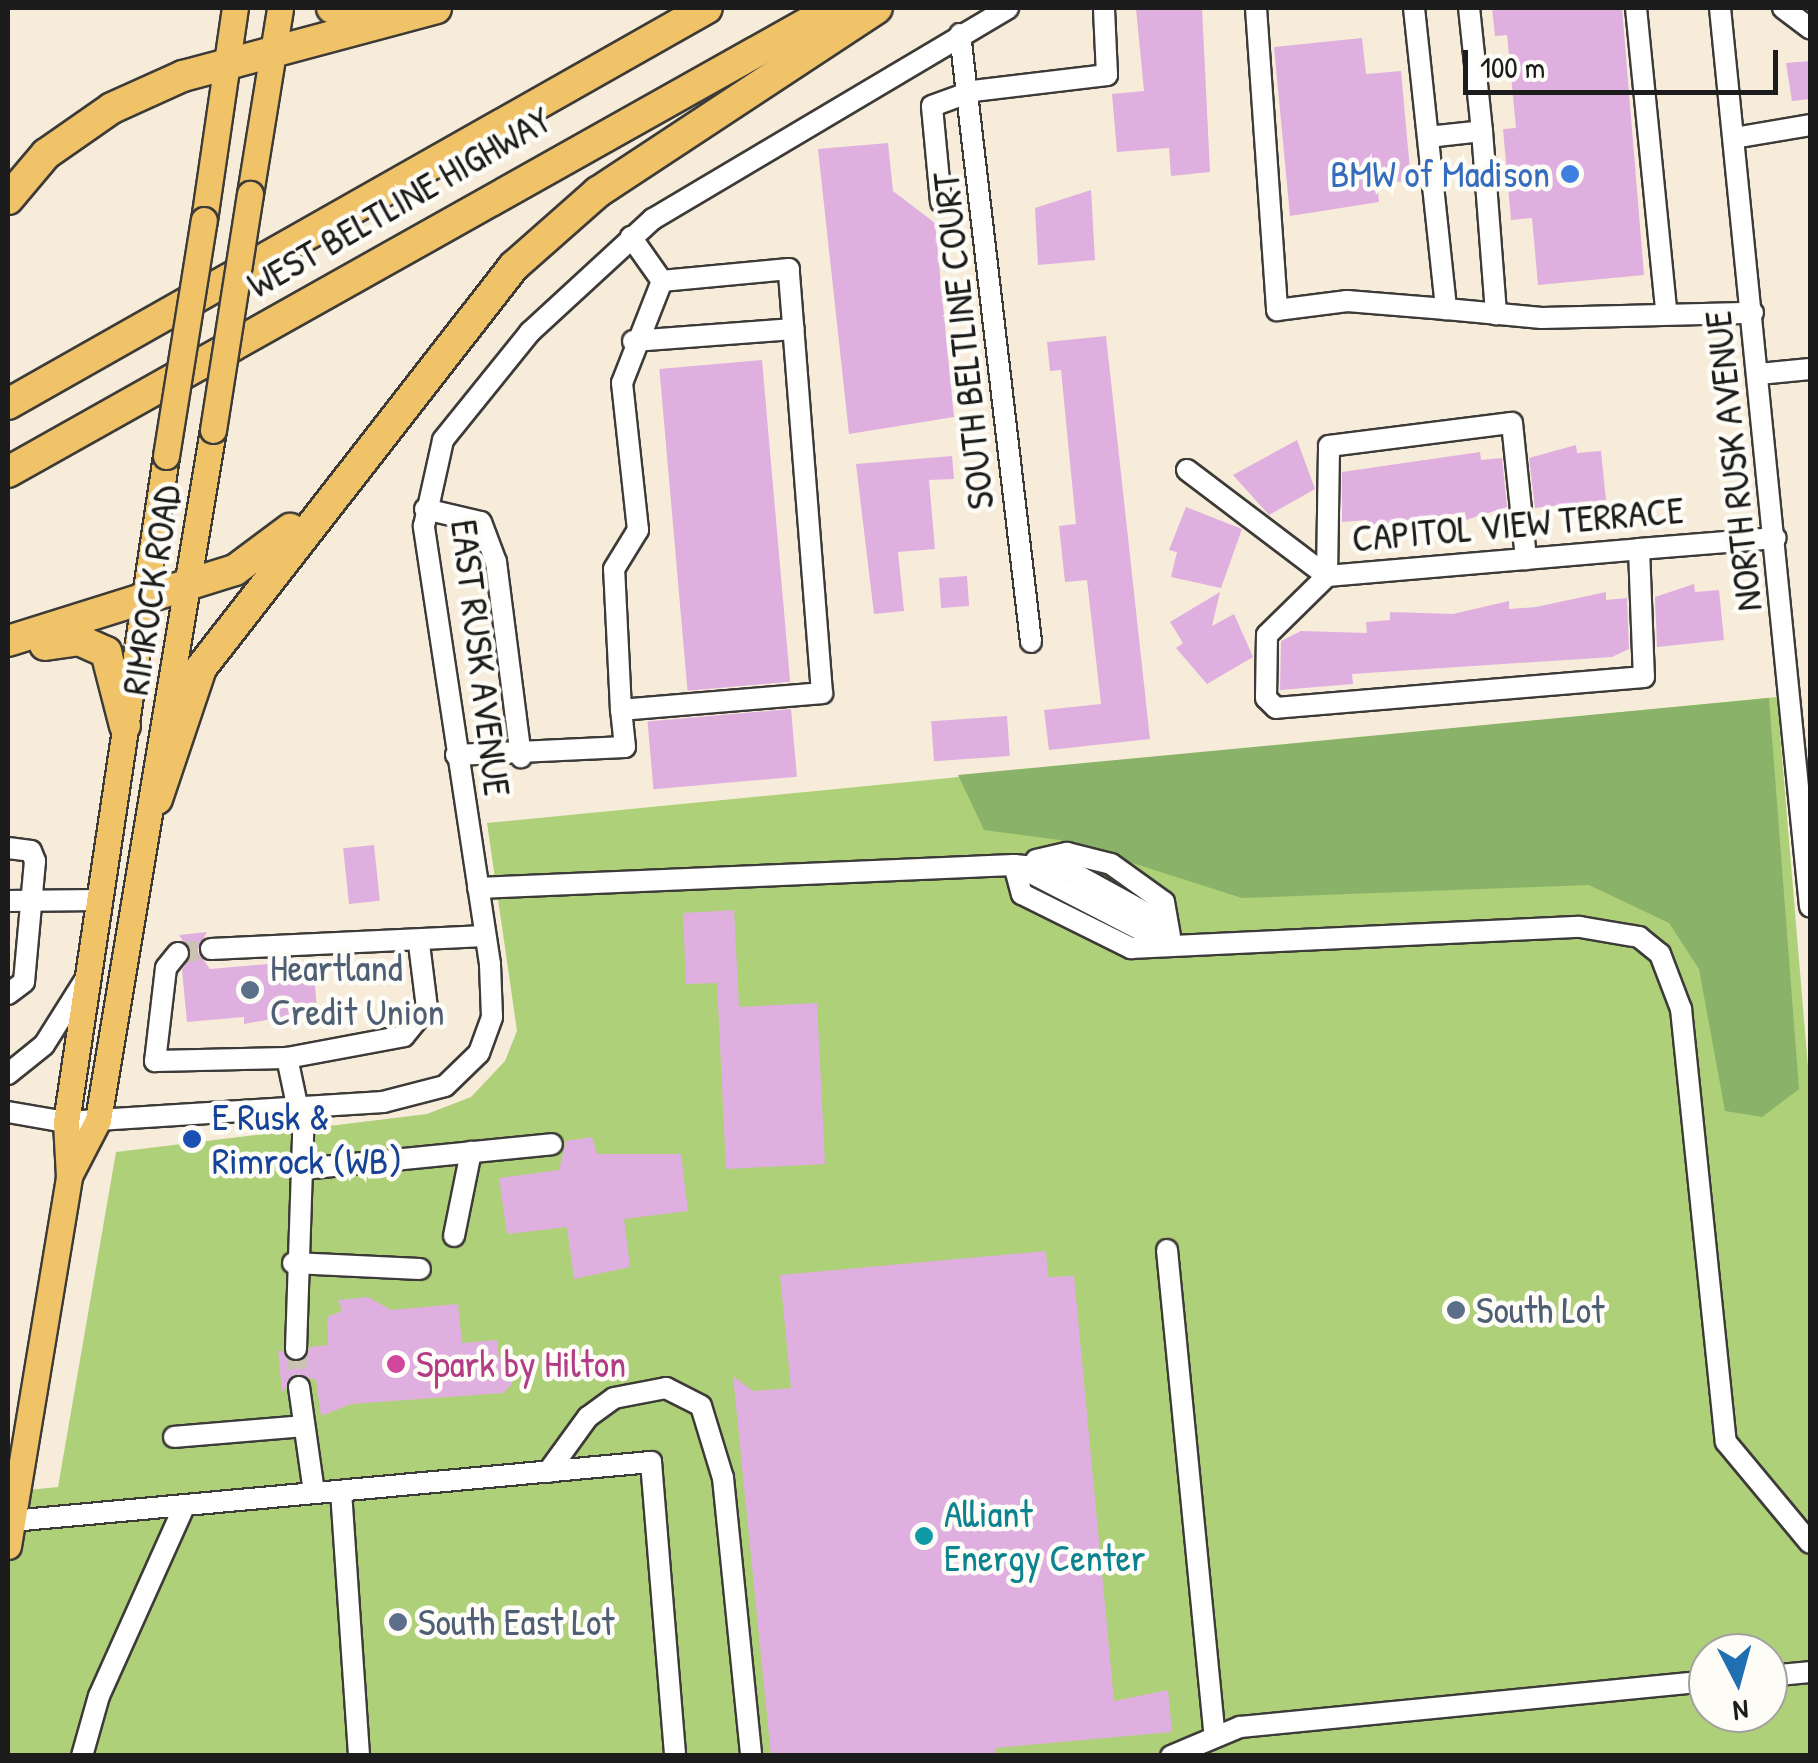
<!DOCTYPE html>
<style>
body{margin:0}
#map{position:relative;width:1818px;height:1763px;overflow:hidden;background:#f7ecd9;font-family:"Patrick Hand",sans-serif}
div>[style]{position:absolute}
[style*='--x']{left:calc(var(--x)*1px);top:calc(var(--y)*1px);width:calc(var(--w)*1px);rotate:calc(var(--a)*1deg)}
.green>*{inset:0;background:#aed078}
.forest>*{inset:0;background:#8ab268}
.building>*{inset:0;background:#dfafe0;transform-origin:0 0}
.minor-tunnel>*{height:20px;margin-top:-10px;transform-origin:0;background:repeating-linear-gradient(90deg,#cbc2b3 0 20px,transparent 0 30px)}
.roads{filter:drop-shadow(2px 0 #3d3b38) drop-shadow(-2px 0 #3d3b38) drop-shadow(0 2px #3d3b38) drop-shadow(0 -2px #3d3b38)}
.minor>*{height:20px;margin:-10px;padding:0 10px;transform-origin:10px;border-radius:10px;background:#fff}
.major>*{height:25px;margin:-12.5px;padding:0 12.5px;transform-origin:12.5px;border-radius:12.5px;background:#f1c369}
.highway>*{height:30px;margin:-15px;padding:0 15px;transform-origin:15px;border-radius:15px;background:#f1c369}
.bridges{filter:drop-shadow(2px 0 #3d3b38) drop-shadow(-2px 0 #3d3b38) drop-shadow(0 2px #3d3b38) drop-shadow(0 -2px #3d3b38)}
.major-bridge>*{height:25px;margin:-12.5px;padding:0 12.5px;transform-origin:12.5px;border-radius:12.5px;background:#f1c369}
.dots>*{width:28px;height:28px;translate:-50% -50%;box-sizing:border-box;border:5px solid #fdfcf7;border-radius:50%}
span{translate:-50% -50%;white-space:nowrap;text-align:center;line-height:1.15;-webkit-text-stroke:9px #fdfcf7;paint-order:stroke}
.shop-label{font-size:38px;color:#366cbe}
.right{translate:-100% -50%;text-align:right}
.street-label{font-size:38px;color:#1c1c1c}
.service-label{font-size:38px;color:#4e5e75}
.left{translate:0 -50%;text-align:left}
.transit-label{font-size:38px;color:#164399}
.hotel-label{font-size:38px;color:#b23c85}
.culture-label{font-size:38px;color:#0d838f}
.frame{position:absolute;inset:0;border:10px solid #1c1c1c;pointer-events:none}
.north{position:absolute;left:1688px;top:1633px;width:100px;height:100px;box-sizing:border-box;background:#fdfcf7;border:2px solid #a3a29f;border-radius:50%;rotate:174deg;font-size:28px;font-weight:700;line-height:40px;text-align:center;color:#1c1c1c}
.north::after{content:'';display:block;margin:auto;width:35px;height:45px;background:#1f6fb2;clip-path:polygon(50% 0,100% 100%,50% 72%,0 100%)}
.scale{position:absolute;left:1463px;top:50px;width:315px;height:45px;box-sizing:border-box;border:5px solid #1c1c1c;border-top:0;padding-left:12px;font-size:30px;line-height:35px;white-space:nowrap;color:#1c1c1c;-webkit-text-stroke:8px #fdfcf7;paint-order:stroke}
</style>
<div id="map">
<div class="green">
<i style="clip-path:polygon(evenodd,1777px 697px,1810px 1091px,1810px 1755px,8px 1755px,8px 1492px,58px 1487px,116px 1152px,427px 1114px,471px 1097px,505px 1061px,517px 1031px,487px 823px,1777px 697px,1708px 1653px,1768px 1653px,1768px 1713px,1708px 1713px,1708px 1653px)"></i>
</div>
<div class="forest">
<i style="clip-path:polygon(1769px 698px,1799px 1089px,1762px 1117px,1725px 1111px,1699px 969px,1669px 923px,1589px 885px,1242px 898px,1060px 840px,984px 830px,958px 775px)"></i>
</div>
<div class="building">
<i style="clip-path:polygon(1136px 8px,1202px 8px,1210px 172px,1171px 176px,1169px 148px,1117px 152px,1112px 94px,1144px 91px)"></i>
<i style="clip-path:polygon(1492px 8px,1622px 8px,1644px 275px,1538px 285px,1532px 218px,1511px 220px,1503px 129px,1516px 128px,1507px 35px,1495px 36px)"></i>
<i style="clip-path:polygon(1362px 38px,1366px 74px,1401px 71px,1411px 181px,1377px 183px,1379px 202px,1290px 216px,1274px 47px)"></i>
<i style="clip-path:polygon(1810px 61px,1810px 99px,1792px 101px,1786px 63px)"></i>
<i style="clip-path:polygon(888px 143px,893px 191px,935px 223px,954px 417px,849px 434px,818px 149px)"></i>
<i style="clip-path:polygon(1091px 190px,1095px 260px,1038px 265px,1035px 208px)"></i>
<i style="clip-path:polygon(1106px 336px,1150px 739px,1049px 750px,1044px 710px,1101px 704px,1087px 580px,1065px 582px,1059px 526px,1076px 524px,1061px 370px,1050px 371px,1047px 342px)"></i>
<i style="left:762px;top:360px;width:323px;height:103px;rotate:85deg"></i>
<i style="clip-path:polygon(1297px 440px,1315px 489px,1269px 515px,1233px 475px)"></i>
<i style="clip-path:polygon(1576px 445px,1577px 453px,1601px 451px,1606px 500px,1535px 508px,1529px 458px)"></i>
<i style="clip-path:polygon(1480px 452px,1481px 460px,1502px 458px,1507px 507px,1466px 520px,1465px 512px,1367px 528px,1367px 520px,1342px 522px,1342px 472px)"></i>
<i style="clip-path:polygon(952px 456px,954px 479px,929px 480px,935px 549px,898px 552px,904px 611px,874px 614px,856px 464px)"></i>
<i style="clip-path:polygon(1186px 507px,1242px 529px,1221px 588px,1171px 577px,1177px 552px,1169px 550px)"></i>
<i style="left:967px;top:576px;width:30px;height:28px;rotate:86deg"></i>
<i style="clip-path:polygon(1694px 584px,1695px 592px,1719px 590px,1724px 640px,1657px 647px,1655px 597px)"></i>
<i style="clip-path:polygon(1220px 592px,1212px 626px,1234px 614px,1253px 657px,1207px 684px,1176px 648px,1183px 643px,1170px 622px)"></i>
<i style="clip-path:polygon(1606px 592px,1606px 600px,1627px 598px,1629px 649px,1612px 657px,1352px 674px,1353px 684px,1280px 690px,1281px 641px,1301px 631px,1367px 633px,1366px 622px,1390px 620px,1390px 612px,1453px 614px,1509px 601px,1509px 609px,1536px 607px)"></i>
<i style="left:791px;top:709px;width:68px;height:144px;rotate:85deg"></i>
<i style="left:1007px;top:716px;width:40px;height:76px;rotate:86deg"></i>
<i style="left:374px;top:845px;width:56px;height:31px;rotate:84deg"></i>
<i style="clip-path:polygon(734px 910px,739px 1007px,817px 1003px,825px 1164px,726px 1169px,717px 983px,686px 984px,683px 913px)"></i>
<i style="clip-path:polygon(207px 932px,197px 951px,210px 969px,313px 960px,317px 1011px,244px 1024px,244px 1017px,187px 1022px,182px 970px,192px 954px,179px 935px)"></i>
<i style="clip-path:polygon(592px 1137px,597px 1154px,681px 1154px,688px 1211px,624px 1219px,630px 1267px,574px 1279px,567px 1227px,507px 1234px,499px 1178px,559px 1170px,566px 1141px)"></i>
<i style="clip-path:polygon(1046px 1251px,1048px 1277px,1074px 1276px,1114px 1701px,1168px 1690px,1172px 1732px,995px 1748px,996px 1756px,771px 1756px,733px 1376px,753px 1391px,791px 1388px,780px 1275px)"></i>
<i style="clip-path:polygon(368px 1297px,391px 1310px,458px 1304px,462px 1343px,497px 1340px,499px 1358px,511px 1356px,512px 1384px,503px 1393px,351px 1404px,321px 1416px,316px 1380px,296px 1374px,282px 1393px,278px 1350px,303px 1361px,310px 1347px,328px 1345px,327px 1317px,342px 1311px,338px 1300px)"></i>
</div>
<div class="minor-tunnel">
<i style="--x:178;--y:953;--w:33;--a:-7"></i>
<i style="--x:296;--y:1349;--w:38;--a:85"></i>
</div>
<div class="roads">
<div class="minor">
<i style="--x:1256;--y:8;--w:303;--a:86"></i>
<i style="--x:1277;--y:310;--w:71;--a:-7.3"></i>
<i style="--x:1347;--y:301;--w:99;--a:4.6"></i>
<i style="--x:1414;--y:8;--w:303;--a:83.9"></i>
<i style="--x:1446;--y:309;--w:96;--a:5.4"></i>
<i style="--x:1542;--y:318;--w:211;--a:-1.4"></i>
<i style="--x:1636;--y:8;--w:303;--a:84.3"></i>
<i style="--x:1720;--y:8;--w:903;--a:84.28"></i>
<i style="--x:1783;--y:8;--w:34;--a:37"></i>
<i style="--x:960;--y:34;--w:612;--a:83.34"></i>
<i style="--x:1482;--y:131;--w:184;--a:85.6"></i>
<i style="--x:1428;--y:137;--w:54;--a:-6.3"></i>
<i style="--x:1482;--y:131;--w:124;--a:-96"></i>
<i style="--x:1734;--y:138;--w:77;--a:-9.7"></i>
<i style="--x:941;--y:202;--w:96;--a:-95.4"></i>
<i style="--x:932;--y:106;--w:44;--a:-20.1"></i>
<i style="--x:973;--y:91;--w:135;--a:-6.8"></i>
<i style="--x:1107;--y:75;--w:67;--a:-92.6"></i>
<i style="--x:633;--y:341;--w:161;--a:-4.3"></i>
<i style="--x:1759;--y:374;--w:51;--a:-5.6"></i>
<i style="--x:1187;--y:470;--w:176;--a:37.1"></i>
<i style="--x:1327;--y:576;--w:130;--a:-89.1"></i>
<i style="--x:1329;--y:446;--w:184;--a:-7.2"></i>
<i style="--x:1512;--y:423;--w:137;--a:84.1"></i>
<i style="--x:425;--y:509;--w:57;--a:13.1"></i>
<i style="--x:481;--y:522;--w:43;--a:69.4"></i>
<i style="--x:496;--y:562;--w:197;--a:82.7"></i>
<i style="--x:1639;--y:549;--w:128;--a:87.8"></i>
<i style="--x:1644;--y:677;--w:369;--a:175.2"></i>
<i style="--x:1276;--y:708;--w:14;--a:-135"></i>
<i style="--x:1266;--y:698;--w:63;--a:-89.1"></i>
<i style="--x:1267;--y:635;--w:84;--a:-44.5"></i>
<i style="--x:1327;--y:576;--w:313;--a:-4.9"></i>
<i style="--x:1639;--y:549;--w:137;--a:-4.6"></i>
<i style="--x:621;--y:710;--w:141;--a:-92.8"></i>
<i style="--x:614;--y:569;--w:46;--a:-58.4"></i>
<i style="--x:638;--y:530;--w:148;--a:-96.2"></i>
<i style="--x:622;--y:383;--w:110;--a:-68.6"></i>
<i style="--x:456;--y:755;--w:169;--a:-2.7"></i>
<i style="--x:625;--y:747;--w:37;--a:-96"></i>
<i style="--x:621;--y:710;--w:202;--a:-4.8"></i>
<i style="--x:822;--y:693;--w:425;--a:-94.5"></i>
<i style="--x:789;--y:269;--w:128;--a:174.6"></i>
<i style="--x:662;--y:281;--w:54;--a:-125.2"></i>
<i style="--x:8;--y:848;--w:23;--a:7"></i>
<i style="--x:31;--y:851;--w:11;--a:68"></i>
<i style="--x:35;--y:861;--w:121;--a:95.2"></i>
<i style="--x:24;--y:982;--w:20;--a:143"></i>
<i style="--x:1036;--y:860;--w:32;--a:-13"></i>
<i style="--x:1067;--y:853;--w:45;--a:14"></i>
<i style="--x:1111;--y:864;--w:65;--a:35.6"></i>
<i style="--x:1164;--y:902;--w:34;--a:80"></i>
<i style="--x:1014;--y:865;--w:30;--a:75"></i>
<i style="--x:1022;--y:894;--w:122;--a:26.4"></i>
<i style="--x:1131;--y:948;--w:449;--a:-2.7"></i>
<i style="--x:1580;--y:927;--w:60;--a:9.6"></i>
<i style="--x:1639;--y:937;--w:27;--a:39"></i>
<i style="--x:1660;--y:954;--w:59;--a:69.1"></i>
<i style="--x:1681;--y:1009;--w:435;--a:84.1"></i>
<i style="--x:1726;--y:1442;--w:131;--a:50.3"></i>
<i style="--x:1025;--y:870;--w:161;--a:27.4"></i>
<i style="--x:478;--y:888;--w:536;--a:-2.46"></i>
<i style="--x:1014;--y:865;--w:54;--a:5.3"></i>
<i style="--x:1068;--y:870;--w:94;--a:28.8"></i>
<i style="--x:1150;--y:915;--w:37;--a:54"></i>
<i style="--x:8;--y:901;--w:92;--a:-0.6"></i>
<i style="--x:211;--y:949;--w:274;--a:-2.7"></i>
<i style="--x:178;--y:953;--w:19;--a:129"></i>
<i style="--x:166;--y:968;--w:94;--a:96.7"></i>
<i style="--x:155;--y:1061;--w:132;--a:-1.3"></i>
<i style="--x:8;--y:1074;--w:46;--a:-38.9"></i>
<i style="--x:44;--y:1045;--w:83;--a:-57.8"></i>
<i style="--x:8;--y:1112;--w:59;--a:9.8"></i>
<i style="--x:66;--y:1122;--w:318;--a:-3.6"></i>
<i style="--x:383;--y:1102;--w:64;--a:-14.5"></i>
<i style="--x:445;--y:1086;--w:47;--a:-44.1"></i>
<i style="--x:479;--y:1053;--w:38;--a:-70"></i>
<i style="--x:492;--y:1017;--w:53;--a:-92.2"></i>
<i style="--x:490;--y:964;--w:443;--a:-98.6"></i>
<i style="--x:424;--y:526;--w:88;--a:-77.5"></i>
<i style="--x:443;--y:440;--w:139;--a:-51.1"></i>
<i style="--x:530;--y:332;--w:167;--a:-42.6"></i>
<i style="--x:653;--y:219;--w:413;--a:-30.7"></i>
<i style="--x:303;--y:1169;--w:250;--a:-5.7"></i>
<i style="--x:454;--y:1236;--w:86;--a:-78.6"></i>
<i style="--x:1167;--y:1250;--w:484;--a:84.4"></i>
<i style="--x:293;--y:1263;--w:127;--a:2.7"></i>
<i style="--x:296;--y:1349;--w:216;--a:-88.1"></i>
<i style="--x:303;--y:1133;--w:77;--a:-102"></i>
<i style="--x:287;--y:1058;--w:119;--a:-10.6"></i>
<i style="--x:404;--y:1036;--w:36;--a:-51"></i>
<i style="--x:427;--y:1008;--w:64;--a:-97.1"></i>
<i style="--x:299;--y:1387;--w:107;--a:81.9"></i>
<i style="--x:174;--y:1437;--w:130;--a:-4.8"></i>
<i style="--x:548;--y:1472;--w:68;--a:-54"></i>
<i style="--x:588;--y:1417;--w:32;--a:-36"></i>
<i style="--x:614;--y:1398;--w:53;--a:-10.9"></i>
<i style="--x:666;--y:1388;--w:39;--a:27"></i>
<i style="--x:701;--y:1406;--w:75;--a:73"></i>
<i style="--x:723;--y:1478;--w:279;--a:84.2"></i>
<i style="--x:341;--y:1491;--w:266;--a:86.1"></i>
<i style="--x:12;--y:1521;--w:642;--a:-5.28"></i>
<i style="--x:651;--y:1462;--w:295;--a:85.3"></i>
<i style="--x:1768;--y:1676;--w:42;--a:-5.4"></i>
<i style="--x:82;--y:1756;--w:62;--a:-74.2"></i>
<i style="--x:99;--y:1696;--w:209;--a:-65.8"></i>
<i style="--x:1171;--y:1756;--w:75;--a:-22.8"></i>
<i style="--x:1240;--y:1727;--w:470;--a:-5.6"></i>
</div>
<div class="major">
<i style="--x:250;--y:194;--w:188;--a:-80.8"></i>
<i style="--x:204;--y:220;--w:214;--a:-81.7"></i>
<i style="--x:69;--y:1176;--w:63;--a:-62.6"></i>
<i style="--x:98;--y:1120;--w:700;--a:-80.54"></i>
<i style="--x:8;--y:1546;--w:375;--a:-80.6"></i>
<i style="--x:69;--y:1176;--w:54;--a:-93.2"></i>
<i style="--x:66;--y:1122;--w:673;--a:-81.46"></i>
</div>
<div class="highway">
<i style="--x:332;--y:8;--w:56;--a:2"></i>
<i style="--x:8;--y:199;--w:59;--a:-49.8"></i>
<i style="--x:46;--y:154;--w:80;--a:-34.9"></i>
<i style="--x:112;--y:108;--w:78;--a:-24.3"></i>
<i style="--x:183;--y:76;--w:262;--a:-15"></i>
<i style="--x:8;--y:404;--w:803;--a:-29.53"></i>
<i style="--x:8;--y:472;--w:947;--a:-29.32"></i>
<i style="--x:8;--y:641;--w:238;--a:-17.4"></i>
<i style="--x:235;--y:570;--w:69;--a:-36.7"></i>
<i style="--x:45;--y:645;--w:34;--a:-8"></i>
<i style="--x:79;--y:640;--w:30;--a:24"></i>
<i style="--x:106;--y:652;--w:76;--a:75.6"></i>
<i style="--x:157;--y:799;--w:138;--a:-71.4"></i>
<i style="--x:201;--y:668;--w:509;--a:-52.1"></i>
<i style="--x:514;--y:266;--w:112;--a:-41.4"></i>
<i style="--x:598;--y:192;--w:334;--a:-33.4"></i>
</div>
</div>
<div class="bridges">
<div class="major-bridge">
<i style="--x:213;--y:430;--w:239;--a:-81.1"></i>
<i style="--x:166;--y:456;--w:239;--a:-80.9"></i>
</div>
</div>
<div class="dots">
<i style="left:1570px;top:174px;background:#3f7fe0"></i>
<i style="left:250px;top:990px;background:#5c6f8a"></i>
<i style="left:192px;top:1139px;background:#1a4fb4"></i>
<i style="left:1456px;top:1310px;background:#5c6f8a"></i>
<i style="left:396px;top:1364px;background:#d1479c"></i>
<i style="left:924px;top:1536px;background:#0f9aa8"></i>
<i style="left:398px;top:1622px;background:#5c6f8a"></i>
</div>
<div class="shop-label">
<span class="right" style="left:1550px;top:174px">BMW of Madison</span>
</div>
<div class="street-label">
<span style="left:399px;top:202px;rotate:-30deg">WEST BELTLINE HIGHWAY</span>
<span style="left:963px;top:341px;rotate:-96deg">SOUTH BELTLINE COURT</span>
<span style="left:1733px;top:461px;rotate:-96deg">NORTH RUSK AVENUE</span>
<span style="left:1518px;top:524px;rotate:-5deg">CAPITOL VIEW TERRACE</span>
<span style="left:151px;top:590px;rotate:-81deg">RIMROCK ROAD</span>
<span style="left:481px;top:658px;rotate:83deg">EAST RUSK AVENUE</span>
</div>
<div class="service-label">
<span class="left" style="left:270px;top:990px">Heartland<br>Credit Union</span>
<span class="left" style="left:1476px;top:1310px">South Lot</span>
<span class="left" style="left:418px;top:1622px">South East Lot</span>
</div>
<div class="transit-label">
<span class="left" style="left:212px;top:1139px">E Rusk &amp;<br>Rimrock (WB)</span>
</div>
<div class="hotel-label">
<span class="left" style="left:416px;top:1364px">Spark by Hilton</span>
</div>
<div class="culture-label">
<span class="left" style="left:944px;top:1536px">Alliant<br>Energy Center</span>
</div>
<div class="frame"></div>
<div class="north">N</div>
<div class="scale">100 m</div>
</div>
